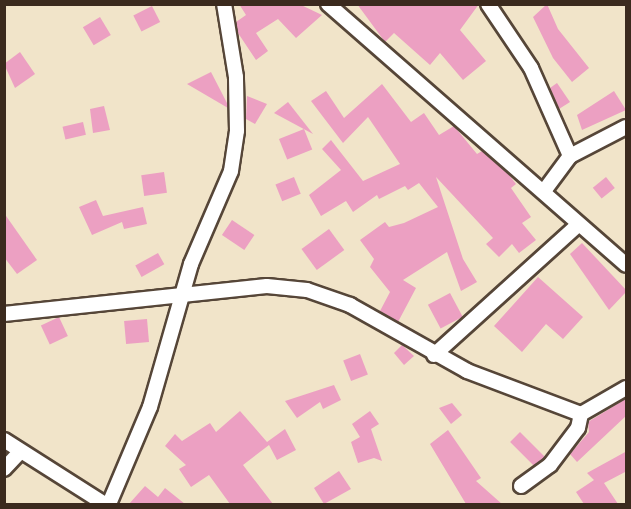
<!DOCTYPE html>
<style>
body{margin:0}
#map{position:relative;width:631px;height:509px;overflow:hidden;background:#f1e4c9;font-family:"Indie Flower",sans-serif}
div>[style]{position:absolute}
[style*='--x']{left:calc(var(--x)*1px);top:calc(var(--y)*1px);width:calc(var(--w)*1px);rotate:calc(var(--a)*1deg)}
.building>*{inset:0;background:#eca0c2;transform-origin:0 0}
.roads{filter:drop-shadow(2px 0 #564638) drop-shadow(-2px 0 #564638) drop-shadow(0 2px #564638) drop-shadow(0 -2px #564638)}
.street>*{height:14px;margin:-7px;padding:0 7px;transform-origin:7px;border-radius:7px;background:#fff}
span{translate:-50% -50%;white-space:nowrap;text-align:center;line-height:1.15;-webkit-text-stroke:5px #fdfcf7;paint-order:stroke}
.frame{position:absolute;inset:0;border:6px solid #3b2a1e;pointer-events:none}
</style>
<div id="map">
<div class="building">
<i style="clip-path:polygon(239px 4px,299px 4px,322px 15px,296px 38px,278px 19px,256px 33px,268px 51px,256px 60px,238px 33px,236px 22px,246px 15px)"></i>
<i style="clip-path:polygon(357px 4px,479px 4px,460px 30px,486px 61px,463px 80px,440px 53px,430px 65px,394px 33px,385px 42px)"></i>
<i style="clip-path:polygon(547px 4px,558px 29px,589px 68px,572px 82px,553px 58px,533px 17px)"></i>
<i style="left:152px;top:6px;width:18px;height:21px;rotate:63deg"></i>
<i style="left:100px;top:17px;width:21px;height:20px;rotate:59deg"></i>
<i style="clip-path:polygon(20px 52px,35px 74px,15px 88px,4px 64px)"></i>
<i style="clip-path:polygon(211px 72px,228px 105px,228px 108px,187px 84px)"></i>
<i style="clip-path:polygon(557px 83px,570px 102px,559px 109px,550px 88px)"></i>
<i style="clip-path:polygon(382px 84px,411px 122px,424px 113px,439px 135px,454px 126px,477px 154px,482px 151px,509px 175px,516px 184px,511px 188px,531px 217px,522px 223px,536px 240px,519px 253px,512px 244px,499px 257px,486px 244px,493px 238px,436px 177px,463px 259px,477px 282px,461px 291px,447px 252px,403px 280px,416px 288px,398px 322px,380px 311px,390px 292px,370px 267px,374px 259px,360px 240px,385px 222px,389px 227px,404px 223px,438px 207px,419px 183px,408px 190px,405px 186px,379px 199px,377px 195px,353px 212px,346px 201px,321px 216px,309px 195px,341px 170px,322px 149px,331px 140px,363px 181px,400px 164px,368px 117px,343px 143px,311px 101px,326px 91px,344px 118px)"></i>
<i style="clip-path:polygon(614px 91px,626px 110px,582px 130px,577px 115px)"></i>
<i style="clip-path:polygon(247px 96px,267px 104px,255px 124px,246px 119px)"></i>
<i style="clip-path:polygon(288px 102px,313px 134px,274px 113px)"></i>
<i style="clip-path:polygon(104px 106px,110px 130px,93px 133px,90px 109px)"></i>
<i style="left:83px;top:122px;width:13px;height:21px;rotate:77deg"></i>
<i style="left:304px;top:129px;width:22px;height:27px;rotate:68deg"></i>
<i style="left:164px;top:172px;width:21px;height:23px;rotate:82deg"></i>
<i style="left:294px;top:177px;width:18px;height:20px;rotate:68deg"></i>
<i style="left:606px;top:177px;width:14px;height:17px;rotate:51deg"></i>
<i style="clip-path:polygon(96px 200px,103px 216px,143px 207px,147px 224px,124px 229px,122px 222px,92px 235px,79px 207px)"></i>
<i style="clip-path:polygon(4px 213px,37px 260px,17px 274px,4px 257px)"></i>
<i style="left:232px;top:220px;width:27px;height:18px;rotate:34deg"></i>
<i style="left:329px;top:229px;width:26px;height:34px;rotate:54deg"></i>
<i style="clip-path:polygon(582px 243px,627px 291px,609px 310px,570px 254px)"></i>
<i style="left:158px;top:253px;width:13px;height:26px;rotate:61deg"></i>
<i style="clip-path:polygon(538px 277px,583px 317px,563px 339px,546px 324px,522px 352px,494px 326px)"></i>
<i style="left:450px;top:293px;width:27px;height:25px;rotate:62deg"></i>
<i style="left:59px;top:317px;width:21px;height:20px;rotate:65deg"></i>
<i style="left:147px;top:319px;width:23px;height:23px;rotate:85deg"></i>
<i style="clip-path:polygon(402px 345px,414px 356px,404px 365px,394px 353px)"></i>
<i style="left:360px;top:354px;width:22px;height:18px;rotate:69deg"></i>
<i style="clip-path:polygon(334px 385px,341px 400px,323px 409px,320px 402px,297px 418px,285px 401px)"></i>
<i style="clip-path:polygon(627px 398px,627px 415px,577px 462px,570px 454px,589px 432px,588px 422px)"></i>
<i style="clip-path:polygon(452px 403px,462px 415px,451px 424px,439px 408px)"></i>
<i style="clip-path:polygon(240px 411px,267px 442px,285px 429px,296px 450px,277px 460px,269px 445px,243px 465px,273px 504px,230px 504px,209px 475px,191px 487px,179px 469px,186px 465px,165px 446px,175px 434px,182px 441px,210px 423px,216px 432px)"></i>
<i style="clip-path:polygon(370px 411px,379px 424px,371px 429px,382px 461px,374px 458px,358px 463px,351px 442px,360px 437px,352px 424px)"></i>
<i style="clip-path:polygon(448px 430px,481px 478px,476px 481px,502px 504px,466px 504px,430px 444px)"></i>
<i style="left:520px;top:432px;width:35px;height:14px;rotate:45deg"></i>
<i style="clip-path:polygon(627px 451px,627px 471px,604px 483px,618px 504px,584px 504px,576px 492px,594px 480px,587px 473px)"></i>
<i style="clip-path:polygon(339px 471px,351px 489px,324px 504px,314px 488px)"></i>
<i style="clip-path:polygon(145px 486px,158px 497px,165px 488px,185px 504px,129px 504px)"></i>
</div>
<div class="roads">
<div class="street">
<i style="--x:328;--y:4;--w:396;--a:41.2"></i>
<i style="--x:488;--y:4;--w:77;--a:56.1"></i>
<i style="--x:531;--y:68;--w:96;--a:66.1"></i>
<i style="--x:570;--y:156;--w:44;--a:126.6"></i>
<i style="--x:570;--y:156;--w:63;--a:-27.4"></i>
<i style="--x:4;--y:314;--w:264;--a:-6.1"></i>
<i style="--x:267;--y:286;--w:40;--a:5.7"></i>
<i style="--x:307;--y:290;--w:46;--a:19.2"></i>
<i style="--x:350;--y:305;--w:134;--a:29.4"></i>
<i style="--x:467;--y:371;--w:122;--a:20.7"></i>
<i style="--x:434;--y:355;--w:195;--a:-42.1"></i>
<i style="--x:4;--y:440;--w:120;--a:32.4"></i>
<i style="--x:4;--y:469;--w:22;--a:-47"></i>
<i style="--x:521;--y:486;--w:36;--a:-36"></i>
<i style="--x:550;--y:465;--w:46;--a:-52.9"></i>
<i style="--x:578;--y:428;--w:14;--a:-78"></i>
<i style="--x:581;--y:414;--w:52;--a:-30"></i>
<i style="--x:109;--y:504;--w:105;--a:-67.1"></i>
<i style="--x:150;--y:407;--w:149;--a:-74"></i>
<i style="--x:191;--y:264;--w:101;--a:-66.7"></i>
<i style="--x:231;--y:171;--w:40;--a:-81.5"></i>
<i style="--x:237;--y:131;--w:54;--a:-91.1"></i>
<i style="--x:236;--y:77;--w:74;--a:-99.3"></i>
</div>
</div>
<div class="frame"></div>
</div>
